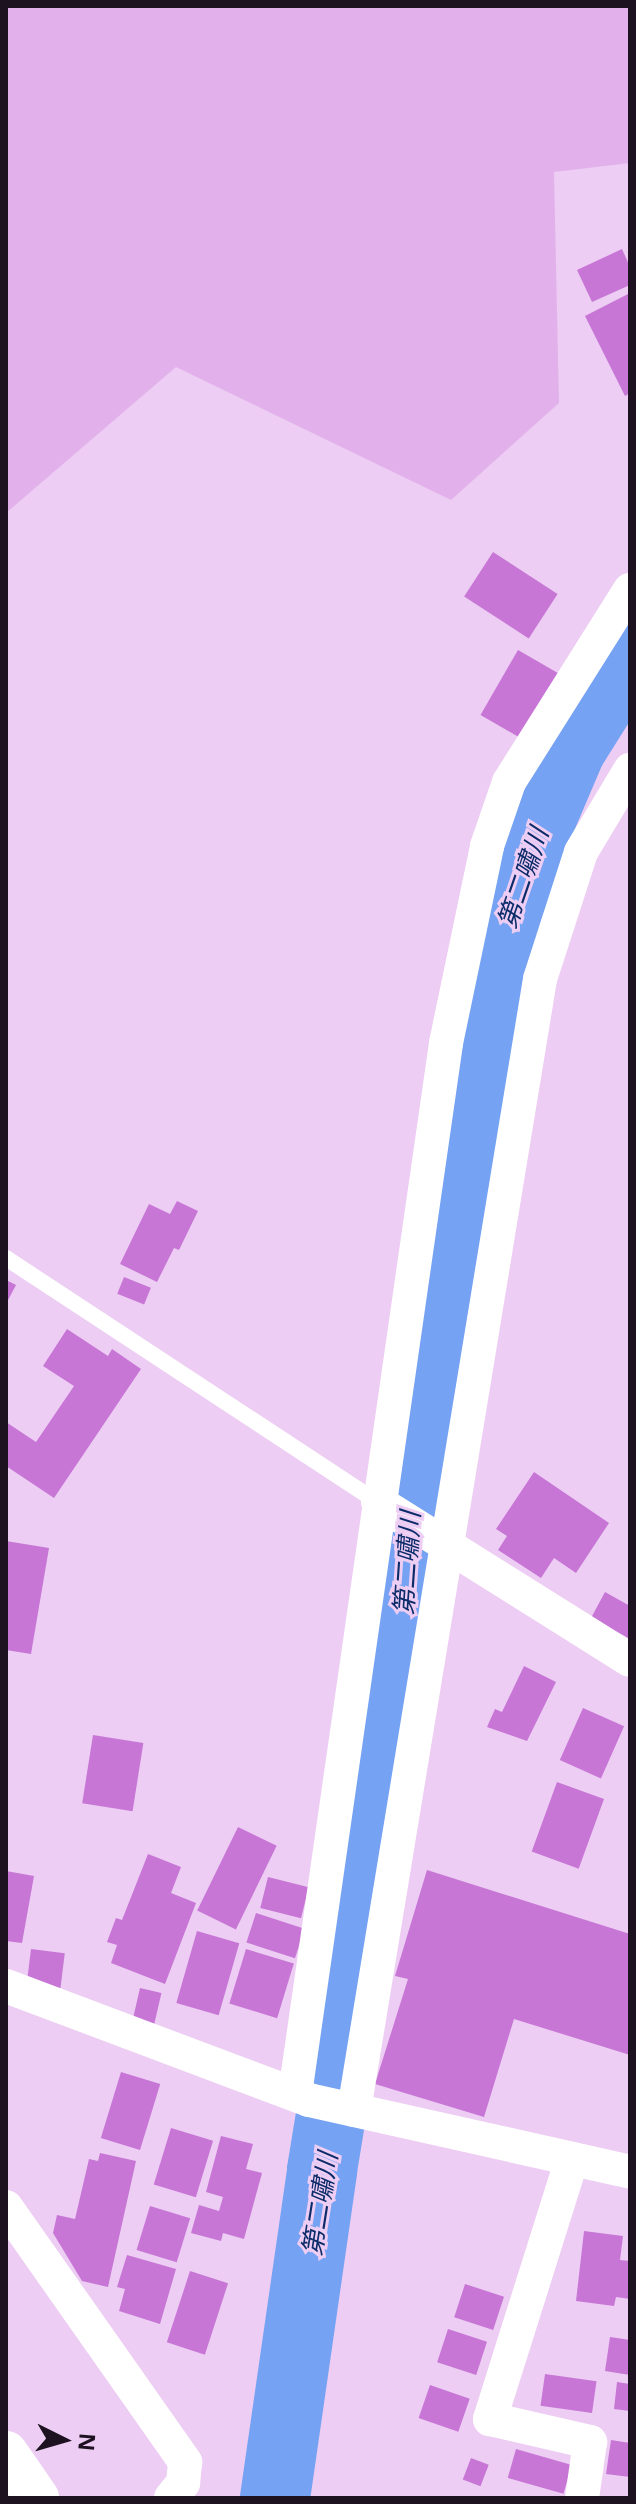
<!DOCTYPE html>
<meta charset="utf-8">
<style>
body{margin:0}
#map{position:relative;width:636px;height:2504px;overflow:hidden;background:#edcdf3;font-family:"Open Sans","Noto Sans JP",sans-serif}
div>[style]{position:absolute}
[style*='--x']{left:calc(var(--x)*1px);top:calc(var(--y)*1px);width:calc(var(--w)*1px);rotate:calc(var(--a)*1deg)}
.green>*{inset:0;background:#e2b1eb}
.river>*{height:70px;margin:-35px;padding:0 35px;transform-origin:35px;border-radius:35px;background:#75a2f2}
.building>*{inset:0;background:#c776d6;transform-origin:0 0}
.service>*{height:16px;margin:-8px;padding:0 8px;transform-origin:8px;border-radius:8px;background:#fff}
.minor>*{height:34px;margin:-17px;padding:0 17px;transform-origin:17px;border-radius:17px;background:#fff}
.motorway>*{height:44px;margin:-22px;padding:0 22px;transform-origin:22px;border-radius:22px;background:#fff}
span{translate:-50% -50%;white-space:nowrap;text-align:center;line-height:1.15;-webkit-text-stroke:6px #edcdf3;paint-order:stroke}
.water-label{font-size:26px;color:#0b2c69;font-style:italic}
.frame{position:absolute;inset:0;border:8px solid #1d121f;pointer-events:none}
.north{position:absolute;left:24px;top:2400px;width:80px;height:80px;-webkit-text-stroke:6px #edcdf3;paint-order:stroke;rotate:95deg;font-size:22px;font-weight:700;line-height:32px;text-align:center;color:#1d121f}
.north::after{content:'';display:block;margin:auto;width:28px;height:36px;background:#1d121f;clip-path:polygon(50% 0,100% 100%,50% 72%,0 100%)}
</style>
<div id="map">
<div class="green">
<i style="clip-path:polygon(6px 6px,630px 6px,630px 163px,554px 172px,559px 403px,451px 500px,176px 367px,6px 513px)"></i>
</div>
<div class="river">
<i style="--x:275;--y:2498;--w:331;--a:-81.8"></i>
<i style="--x:322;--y:2170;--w:489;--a:-80.7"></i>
<i style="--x:401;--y:1687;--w:157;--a:-88.2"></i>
<i style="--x:406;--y:1530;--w:281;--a:-81.6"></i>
<i style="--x:447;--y:1252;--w:342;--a:-80.1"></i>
<i style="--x:506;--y:915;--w:89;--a:-70.3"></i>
<i style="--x:536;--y:831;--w:89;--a:-66.9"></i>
<i style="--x:571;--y:749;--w:111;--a:-57.9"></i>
</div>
<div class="building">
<i style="clip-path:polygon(622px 249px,630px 267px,630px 285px,592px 302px,577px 270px)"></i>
<i style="clip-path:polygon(630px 293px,630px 393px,625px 396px,585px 316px)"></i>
<i style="left:493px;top:552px;width:77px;height:53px;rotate:33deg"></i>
<i style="left:518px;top:650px;width:53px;height:75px;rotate:30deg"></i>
<i style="clip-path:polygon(177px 1201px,198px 1211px,179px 1250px,174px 1248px,157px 1282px,120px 1264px,149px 1204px,170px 1214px)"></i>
<i style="left:124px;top:1277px;width:29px;height:18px;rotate:22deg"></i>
<i style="clip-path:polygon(6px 1280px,16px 1285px,6px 1304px)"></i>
<i style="clip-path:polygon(67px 1329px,108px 1356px,112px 1349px,141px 1369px,54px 1498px,6px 1466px,6px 1422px,36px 1442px,74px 1386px,43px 1366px)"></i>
<i style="clip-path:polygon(534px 1472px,609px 1523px,576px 1573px,554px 1558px,541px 1578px,498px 1550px,507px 1536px,496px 1529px)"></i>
<i style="clip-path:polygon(6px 1541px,49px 1548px,31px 1654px,6px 1650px)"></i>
<i style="clip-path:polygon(605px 1592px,630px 1606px,630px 1639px,591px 1618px)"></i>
<i style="clip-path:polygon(524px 1666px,556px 1682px,527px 1741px,487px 1727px,495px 1709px,502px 1712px)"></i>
<i style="left:583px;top:1708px;width:45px;height:57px;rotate:24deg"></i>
<i style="left:93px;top:1735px;width:51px;height:69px;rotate:9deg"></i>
<i style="left:557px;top:1782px;width:50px;height:74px;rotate:20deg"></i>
<i style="left:238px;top:1827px;width:43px;height:93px;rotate:26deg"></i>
<i style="clip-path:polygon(148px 1854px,181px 1867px,171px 1893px,196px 1903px,165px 1984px,111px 1963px,117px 1945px,107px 1942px,116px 1918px,122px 1920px)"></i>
<i style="clip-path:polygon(427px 1870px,630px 1934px,630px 2055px,514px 2019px,484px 2117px,375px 2084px,408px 1979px,395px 1976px)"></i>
<i style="clip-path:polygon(6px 1871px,34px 1876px,22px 1943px,6px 1941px)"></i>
<i style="left:268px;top:1877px;width:42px;height:32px;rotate:14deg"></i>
<i style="left:256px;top:1913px;width:51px;height:31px;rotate:18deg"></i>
<i style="left:197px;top:1931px;width:44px;height:75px;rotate:16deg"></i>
<i style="left:31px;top:1949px;width:34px;height:35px;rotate:7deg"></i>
<i style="left:246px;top:1949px;width:50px;height:57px;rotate:17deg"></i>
<i style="left:140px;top:1988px;width:22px;height:33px;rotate:13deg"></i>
<i style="left:121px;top:2072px;width:41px;height:69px;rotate:17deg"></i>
<i style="left:171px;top:2128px;width:44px;height:59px;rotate:17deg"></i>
<i style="clip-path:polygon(221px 2136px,253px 2144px,246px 2169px,262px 2173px,244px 2239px,223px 2233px,221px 2241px,191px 2233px,199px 2205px,219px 2211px,223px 2197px,206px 2192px)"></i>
<i style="clip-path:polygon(100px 2153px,136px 2161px,108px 2287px,82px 2281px,53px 2233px,57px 2215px,75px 2219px,89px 2159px,98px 2161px)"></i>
<i style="left:150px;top:2206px;width:42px;height:46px;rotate:17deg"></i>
<i style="clip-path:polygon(584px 2231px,623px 2236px,620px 2260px,630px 2261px,630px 2299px,616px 2297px,614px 2306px,576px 2301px)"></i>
<i style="clip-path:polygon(127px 2255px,176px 2269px,160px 2324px,119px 2311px,125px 2289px,117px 2287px)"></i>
<i style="left:190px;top:2271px;width:40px;height:75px;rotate:18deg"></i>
<i style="left:465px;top:2284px;width:41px;height:35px;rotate:18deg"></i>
<i style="left:448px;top:2329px;width:41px;height:35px;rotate:18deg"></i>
<i style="clip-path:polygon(610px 2337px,630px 2340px,630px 2375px,605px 2371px)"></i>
<i style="left:545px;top:2374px;width:52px;height:32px;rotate:8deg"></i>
<i style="clip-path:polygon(617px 2382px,630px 2384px,630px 2411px,614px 2409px)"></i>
<i style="left:430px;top:2385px;width:42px;height:35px;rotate:19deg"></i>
<i style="clip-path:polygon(611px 2440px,630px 2443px,630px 2477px,606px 2474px)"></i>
<i style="left:516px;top:2449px;width:58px;height:30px;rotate:16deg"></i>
<i style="left:471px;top:2458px;width:19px;height:23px;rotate:21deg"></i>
</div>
<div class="service">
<i style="--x:6;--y:1258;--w:445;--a:33.3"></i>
</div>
<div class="minor">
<i style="--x:378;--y:1502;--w:297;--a:32.1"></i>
<i style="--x:6;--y:1986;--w:324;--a:20.6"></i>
<i style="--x:309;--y:2100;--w:329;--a:12.6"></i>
<i style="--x:295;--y:2094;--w:1062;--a:-81.82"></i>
<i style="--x:446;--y:1043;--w:201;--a:-78.2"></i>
<i style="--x:487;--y:846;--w:68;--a:-71"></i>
<i style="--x:509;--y:782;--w:227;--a:-57.8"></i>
<i style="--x:354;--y:2110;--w:1146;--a:-80.66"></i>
<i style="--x:540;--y:979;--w:133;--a:-72.1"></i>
<i style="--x:581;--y:852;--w:96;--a:-59.1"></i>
<i style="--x:572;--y:2159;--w:273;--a:107.5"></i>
<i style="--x:490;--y:2419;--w:103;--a:13"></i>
<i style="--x:590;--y:2442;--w:57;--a:98.1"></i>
<i style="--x:6;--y:2207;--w:312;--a:54.9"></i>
<i style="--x:185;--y:2462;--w:21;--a:95"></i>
<i style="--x:183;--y:2483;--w:19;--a:129"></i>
</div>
<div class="motorway">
<i style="--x:6;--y:2453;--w:55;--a:55.4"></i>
</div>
<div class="water-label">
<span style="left:523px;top:878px;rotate:-71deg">第二嘯川</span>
<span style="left:407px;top:1563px;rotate:-86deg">第二嘯川</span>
<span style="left:320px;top:2204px;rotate:-81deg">第二嘯川</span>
</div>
<div class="frame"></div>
<div class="north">N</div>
</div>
